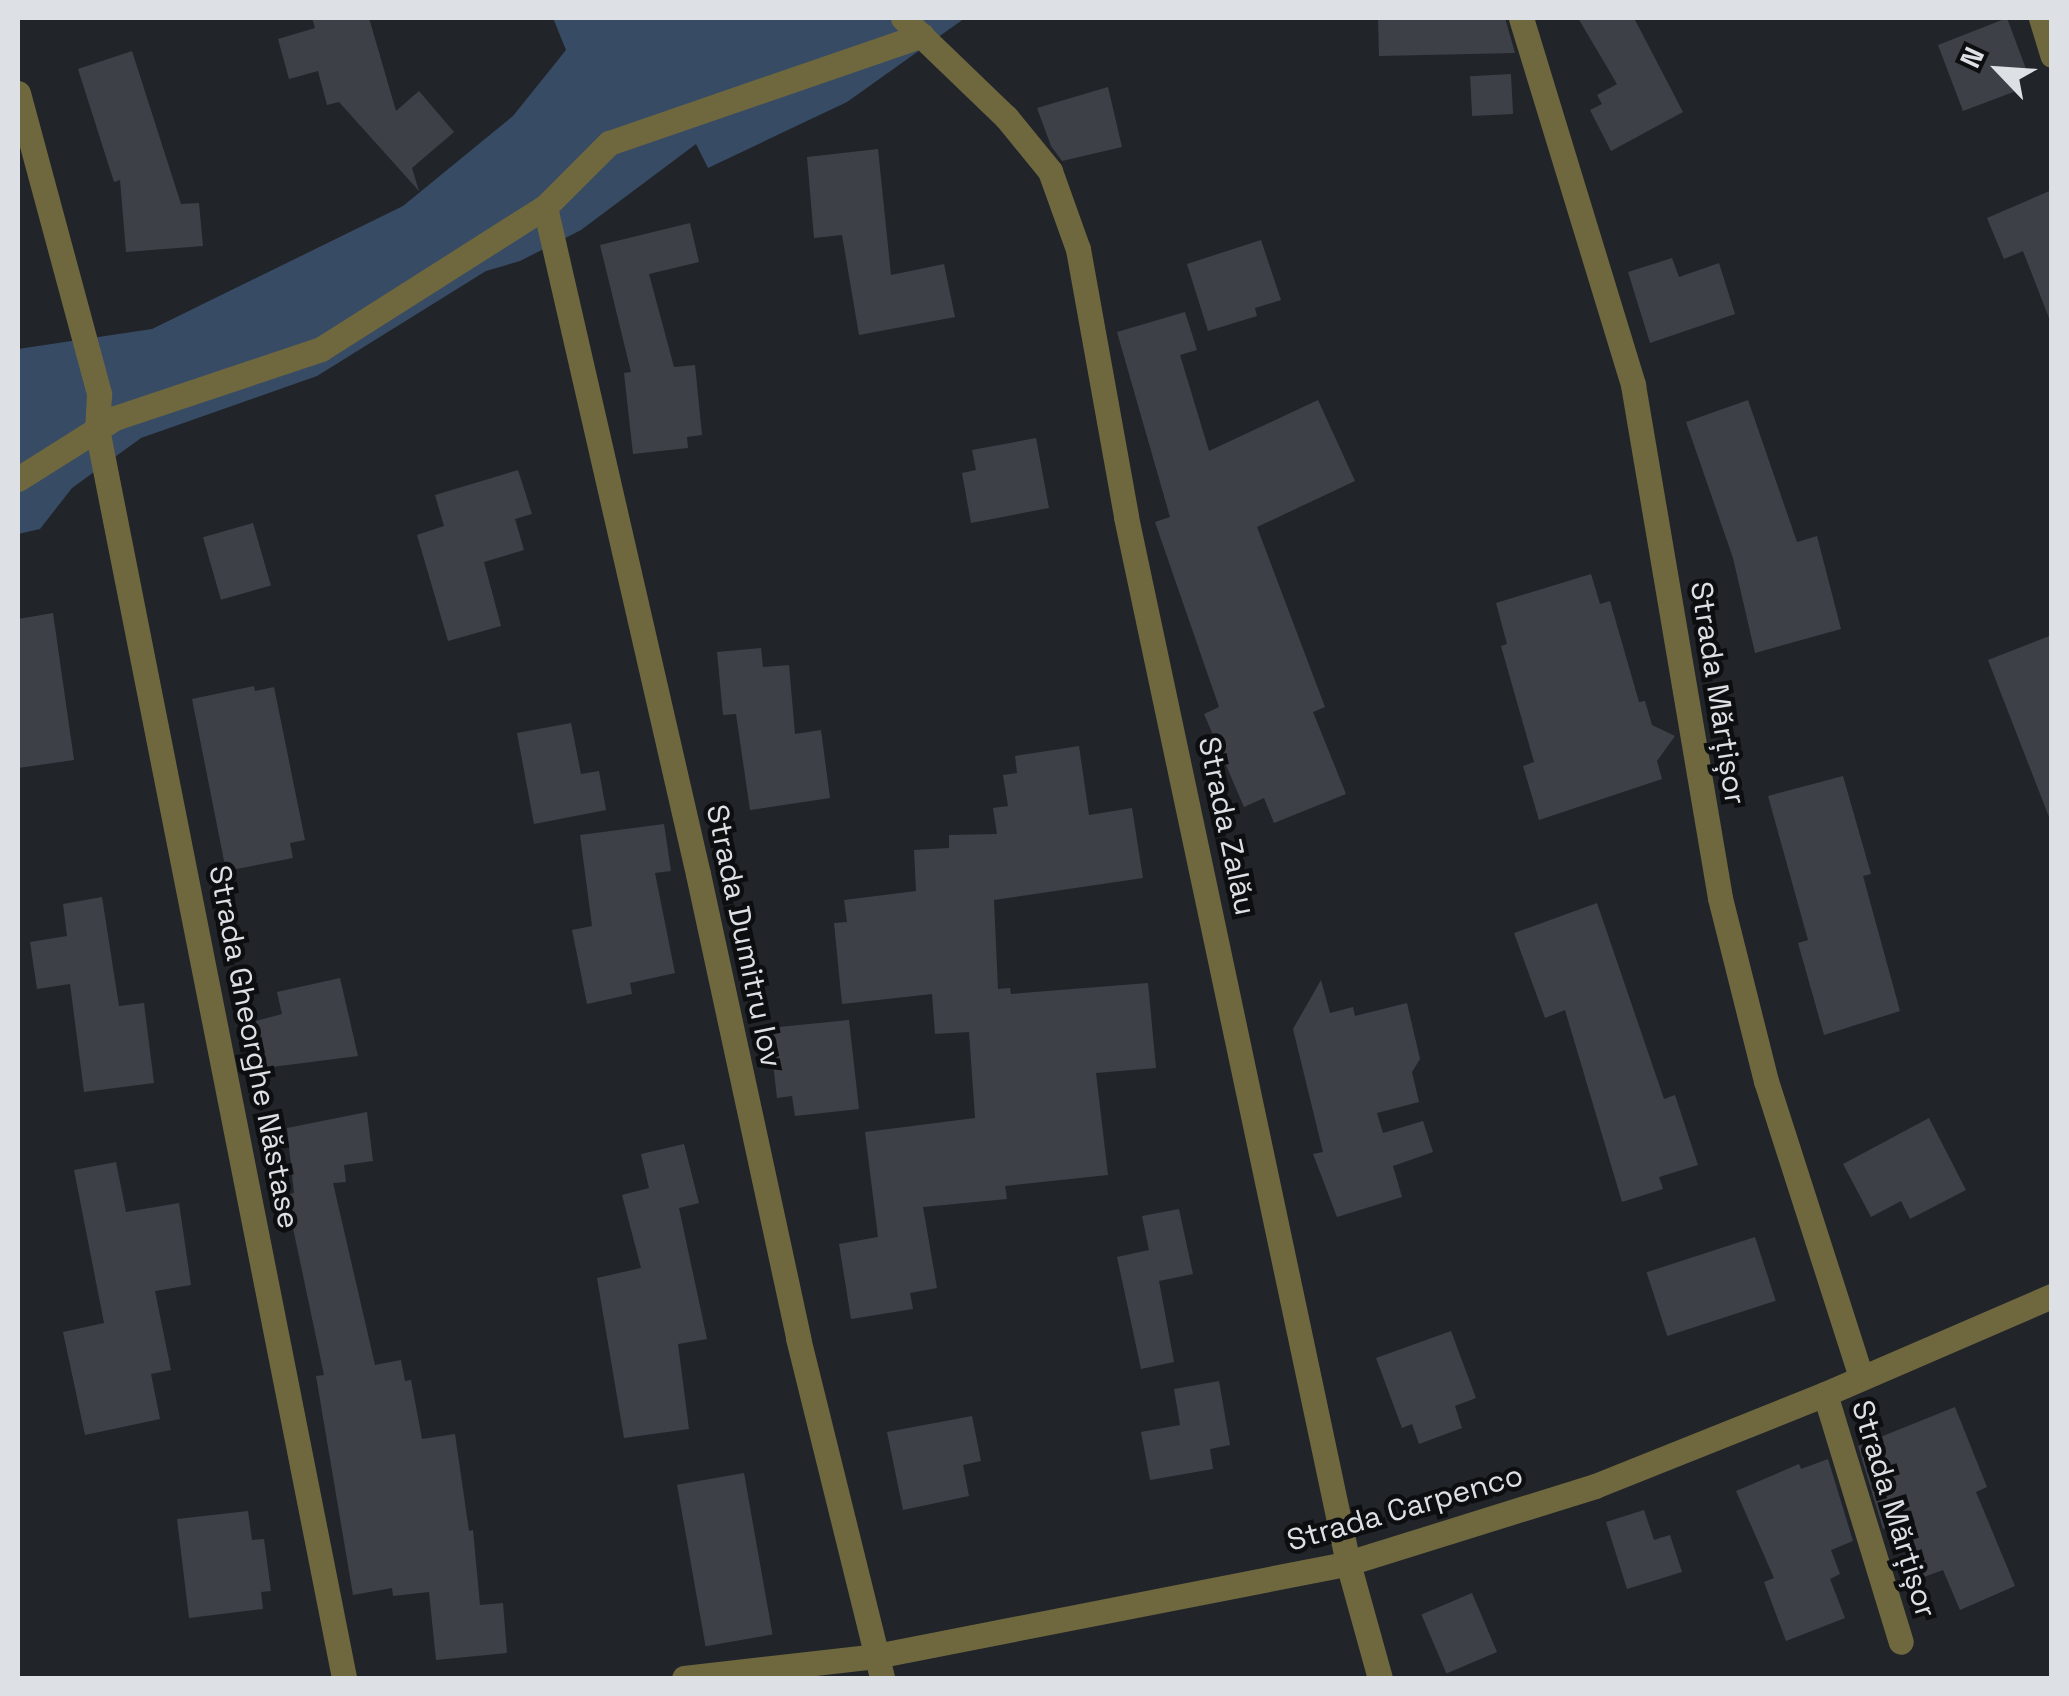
<!DOCTYPE html>
<meta charset="utf-8">
<style>
body{margin:0}
#map{position:relative;width:2069px;height:1696px;overflow:hidden;background:#21252a;font-family:"Space Grotesk",sans-serif}
div>[style]{position:absolute}
[style*='--x']{left:calc(var(--x)*1px);top:calc(var(--y)*1px);width:calc(var(--w)*1px);rotate:calc(var(--a)*1deg)}
.green>*{inset:0;background:#374b64}
.building>*{inset:0;background:#3d4147;transform-origin:0 0}
.street>*{height:25px;margin:-12.5px;padding:0 12.5px;transform-origin:12.5px;border-radius:12.5px;background:#6f683f}
span{translate:-50% -50%;white-space:nowrap;text-align:center;line-height:1.15;-webkit-text-stroke:9px #0c0e10;paint-order:stroke}
.street-label{font-size:30px;color:#dde0e4}
.frame{position:absolute;inset:0;border:20px solid #dde0e4;pointer-events:none}
.north{position:absolute;left:1949px;top:20px;width:100px;height:100px;-webkit-text-stroke:8px #0c0e10;paint-order:stroke;rotate:295deg;font-size:28px;font-weight:700;line-height:40px;text-align:center;color:#dde0e4}
.north::after{content:'';display:block;margin:auto;width:35px;height:45px;background:#dde0e4;clip-path:polygon(50% 0,100% 100%,50% 72%,0 100%)}
</style>
<div id="map">
<div class="green">
<i style="clip-path:polygon(553px 18px,965px 18px,847px 102px,708px 168px,696px 144px,581px 230px,520px 261px,486px 271px,317px 376px,141px 438px,72px 488px,40px 529px,18px 534px,18px 349px,152px 329px,403px 206px,513px 116px,566px 50px)"></i>
</div>
<div class="building">
<i style="clip-path:polygon(312px 18px,369px 18px,396px 111px,419px 91px,454px 132px,412px 168px,419px 191px,339px 102px,327px 105px,318px 71px,289px 79px,278px 39px,315px 28px)"></i>
<i style="clip-path:polygon(1378px 18px,1505px 18px,1515px 53px,1379px 56px)"></i>
<i style="clip-path:polygon(1578px 18px,1634px 18px,1683px 112px,1611px 151px,1590px 110px,1602px 104px,1597px 95px,1617px 84px)"></i>
<i style="clip-path:polygon(2007px 18px,2026px 69px,2010px 75px,2016px 91px,1963px 111px,1938px 45px)"></i>
<i style="clip-path:polygon(132px 51px,181px 204px,199px 203px,203px 246px,126px 252px,120px 180px,114px 182px,78px 69px)"></i>
<i style="left:1511px;top:74px;width:40px;height:41px;rotate:87deg"></i>
<i style="clip-path:polygon(1108px 87px,1122px 147px,1062px 161px,1051px 146px,1037px 108px)"></i>
<i style="clip-path:polygon(878px 149px,891px 275px,944px 264px,955px 317px,859px 335px,842px 235px,814px 238px,807px 157px)"></i>
<i style="clip-path:polygon(2052px 190px,2052px 317px,2049px 318px,2023px 251px,2004px 259px,1987px 218px)"></i>
<i style="clip-path:polygon(690px 223px,699px 262px,649px 274px,674px 367px,695px 365px,702px 435px,687px 437px,688px 448px,633px 454px,624px 373px,631px 372px,600px 245px)"></i>
<i style="clip-path:polygon(1261px 240px,1281px 300px,1255px 308px,1257px 316px,1208px 331px,1187px 264px)"></i>
<i style="clip-path:polygon(1672px 258px,1679px 277px,1719px 263px,1735px 314px,1650px 343px,1628px 272px)"></i>
<i style="clip-path:polygon(1185px 312px,1197px 350px,1180px 355px,1209px 451px,1318px 400px,1355px 481px,1257px 527px,1325px 707px,1313px 712px,1346px 794px,1274px 823px,1264px 798px,1244px 807px,1204px 714px,1219px 707px,1155px 522px,1170px 517px,1117px 332px)"></i>
<i style="clip-path:polygon(1748px 400px,1797px 542px,1817px 536px,1841px 629px,1755px 653px,1733px 558px,1686px 422px)"></i>
<i style="clip-path:polygon(1036px 438px,1049px 508px,971px 523px,962px 473px,976px 470px,972px 450px)"></i>
<i style="clip-path:polygon(518px 470px,532px 514px,515px 519px,524px 550px,484px 562px,501px 626px,448px 641px,417px 535px,444px 526px,435px 495px)"></i>
<i style="left:253px;top:523px;width:65px;height:52px;rotate:74deg"></i>
<i style="clip-path:polygon(1591px 574px,1600px 604px,1610px 601px,1639px 702px,1645px 701px,1652px 725px,1675px 736px,1657px 761px,1662px 779px,1539px 820px,1523px 766px,1534px 762px,1501px 646px,1507px 644px,1496px 603px)"></i>
<i style="clip-path:polygon(53px 613px,74px 760px,18px 768px,18px 619px)"></i>
<i style="clip-path:polygon(2052px 635px,2052px 816px,2049px 817px,1988px 660px)"></i>
<i style="clip-path:polygon(761px 648px,763px 667px,789px 665px,795px 734px,821px 730px,830px 798px,750px 810px,736px 714px,723px 715px,717px 652px)"></i>
<i style="clip-path:polygon(254px 686px,255px 691px,274px 687px,305px 840px,290px 843px,293px 858px,226px 871px,192px 699px)"></i>
<i style="clip-path:polygon(571px 723px,581px 774px,599px 771px,606px 810px,534px 824px,517px 733px)"></i>
<i style="clip-path:polygon(1079px 746px,1089px 815px,1132px 808px,1143px 878px,994px 900px,998px 989px,1010px 988px,1011px 994px,1148px 983px,1156px 1068px,1096px 1073px,1108px 1175px,1005px 1186px,1007px 1199px,923px 1207px,937px 1288px,910px 1293px,913px 1309px,851px 1319px,839px 1244px,878px 1237px,865px 1132px,975px 1118px,969px 1032px,935px 1034px,932px 994px,842px 1004px,834px 923px,847px 922px,844px 900px,916px 891px,914px 850px,949px 848px,949px 835px,997px 834px,993px 808px,1008px 806px,1003px 775px,1017px 773px,1015px 756px)"></i>
<i style="clip-path:polygon(1843px 776px,1871px 874px,1863px 876px,1900px 1011px,1824px 1035px,1798px 943px,1808px 940px,1768px 796px)"></i>
<i style="clip-path:polygon(664px 824px,671px 871px,655px 873px,675px 973px,630px 983px,632px 994px,587px 1004px,572px 930px,592px 926px,580px 835px)"></i>
<i style="clip-path:polygon(102px 897px,119px 1006px,144px 1003px,154px 1083px,84px 1092px,70px 984px,37px 989px,30px 942px,67px 936px,63px 904px)"></i>
<i style="clip-path:polygon(1597px 903px,1664px 1099px,1675px 1095px,1698px 1165px,1659px 1177px,1663px 1189px,1622px 1202px,1565px 1010px,1545px 1018px,1514px 933px)"></i>
<i style="clip-path:polygon(340px 978px,358px 1056px,264px 1068px,256px 1021px,282px 1014px,277px 992px)"></i>
<i style="clip-path:polygon(1321px 980px,1330px 1013px,1353px 1007px,1355px 1016px,1407px 1003px,1420px 1059px,1412px 1072px,1419px 1102px,1377px 1113px,1383px 1133px,1423px 1121px,1433px 1152px,1393px 1166px,1402px 1197px,1337px 1217px,1313px 1154px,1323px 1152px,1293px 1029px)"></i>
<i style="clip-path:polygon(849px 1020px,859px 1109px,795px 1116px,792px 1096px,777px 1098px,769px 1028px)"></i>
<i style="clip-path:polygon(367px 1112px,373px 1161px,344px 1165px,346px 1182px,333px 1183px,375px 1365px,401px 1360px,405px 1381px,411px 1380px,422px 1439px,455px 1434px,469px 1531px,473px 1530px,480px 1605px,503px 1603px,507px 1653px,436px 1660px,429px 1592px,393px 1596px,392px 1588px,353px 1595px,316px 1376px,324px 1375px,286px 1195px,294px 1193px,287px 1128px)"></i>
<i style="clip-path:polygon(1929px 1118px,1966px 1190px,1910px 1219px,1901px 1201px,1871px 1217px,1843px 1164px)"></i>
<i style="clip-path:polygon(684px 1144px,699px 1203px,679px 1208px,707px 1339px,678px 1344px,689px 1429px,624px 1438px,597px 1278px,641px 1268px,622px 1195px,649px 1188px,641px 1154px)"></i>
<i style="clip-path:polygon(116px 1162px,126px 1212px,179px 1203px,191px 1285px,155px 1291px,171px 1370px,151px 1374px,160px 1419px,85px 1435px,63px 1332px,104px 1323px,74px 1170px)"></i>
<i style="clip-path:polygon(1179px 1209px,1193px 1274px,1159px 1281px,1174px 1362px,1141px 1369px,1117px 1257px,1149px 1250px,1142px 1216px)"></i>
<i style="left:1755px;top:1237px;width:67px;height:114px;rotate:72deg"></i>
<i style="clip-path:polygon(1451px 1331px,1476px 1398px,1455px 1406px,1462px 1428px,1419px 1444px,1412px 1424px,1402px 1428px,1376px 1358px)"></i>
<i style="clip-path:polygon(1219px 1381px,1230px 1445px,1210px 1449px,1213px 1469px,1150px 1480px,1141px 1432px,1180px 1425px,1174px 1389px)"></i>
<i style="clip-path:polygon(1955px 1407px,1987px 1487px,1976px 1492px,2015px 1586px,1960px 1610px,1943px 1570px,1924px 1577px,1902px 1522px,1883px 1529px,1858px 1446px)"></i>
<i style="clip-path:polygon(972px 1416px,981px 1461px,963px 1465px,969px 1496px,903px 1510px,887px 1432px)"></i>
<i style="clip-path:polygon(1828px 1459px,1853px 1541px,1831px 1550px,1840px 1574px,1830px 1579px,1845px 1618px,1786px 1641px,1764px 1582px,1774px 1578px,1736px 1491px,1799px 1464px,1801px 1469px)"></i>
<i style="left:744px;top:1473px;width:164px;height:68px;rotate:80deg"></i>
<i style="clip-path:polygon(1644px 1510px,1654px 1540px,1670px 1535px,1682px 1572px,1627px 1589px,1606px 1522px)"></i>
<i style="clip-path:polygon(248px 1511px,252px 1540px,264px 1539px,271px 1591px,261px 1592px,263px 1609px,189px 1618px,177px 1519px)"></i>
<i style="left:1472px;top:1593px;width:64px;height:55px;rotate:67deg"></i>
</div>
<div class="street">
<i style="--x:903;--y:18;--w:143;--a:43.9"></i>
<i style="--x:1006;--y:117;--w:70;--a:50.8"></i>
<i style="--x:1050;--y:171;--w:83;--a:70.3"></i>
<i style="--x:1078;--y:249;--w:272;--a:79.8"></i>
<i style="--x:1126;--y:517;--w:1069;--a:78.02"></i>
<i style="--x:1348;--y:1563;--w:119;--a:74.5"></i>
<i style="--x:1521;--y:18;--w:384;--a:73"></i>
<i style="--x:1633;--y:385;--w:520;--a:80.37"></i>
<i style="--x:1720;--y:898;--w:189;--a:75.9"></i>
<i style="--x:1766;--y:1081;--w:311;--a:72.2"></i>
<i style="--x:2041;--y:18;--w:39;--a:73"></i>
<i style="--x:18;--y:93;--w:312;--a:74.9"></i>
<i style="--x:99;--y:394;--w:35;--a:93"></i>
<i style="--x:97;--y:429;--w:1273;--a:78.81"></i>
<i style="--x:545;--y:207;--w:684;--a:77.08"></i>
<i style="--x:698;--y:874;--w:475;--a:77.8"></i>
<i style="--x:798;--y:1338;--w:350;--a:76.1"></i>
<i style="--x:18;--y:479;--w:115;--a:-32.2"></i>
<i style="--x:115;--y:418;--w:217;--a:-18.5"></i>
<i style="--x:321;--y:349;--w:265;--a:-32.4"></i>
<i style="--x:545;--y:207;--w:91;--a:-45"></i>
<i style="--x:609;--y:143;--w:331;--a:-19"></i>
<i style="--x:1825;--y:1394;--w:259;--a:73"></i>
<i style="--x:684;--y:1678;--w:193;--a:-6.5"></i>
<i style="--x:876;--y:1656;--w:481;--a:-11.1"></i>
<i style="--x:1348;--y:1563;--w:259;--a:-17.3"></i>
<i style="--x:1595;--y:1486;--w:248;--a:-21.8"></i>
<i style="--x:1825;--y:1394;--w:247;--a:-23.4"></i>
</div>
<div class="street-label">
<span style="left:1718px;top:693px;rotate:81deg">Strada Mărțișor</span>
<span style="left:1227px;top:826px;rotate:78deg">Strada Zalău</span>
<span style="left:744px;top:936px;rotate:78deg">Strada Dumitru Iov</span>
<span style="left:254px;top:1047px;rotate:79deg">Strada Gheorghe Năstase</span>
<span style="left:1405px;top:1508px;rotate:-16deg">Strada Carpenco</span>
<span style="left:1894px;top:1509px;rotate:73deg">Strada Mărțișor</span>
</div>
<div class="frame"></div>
<div class="north">N</div>
</div>
